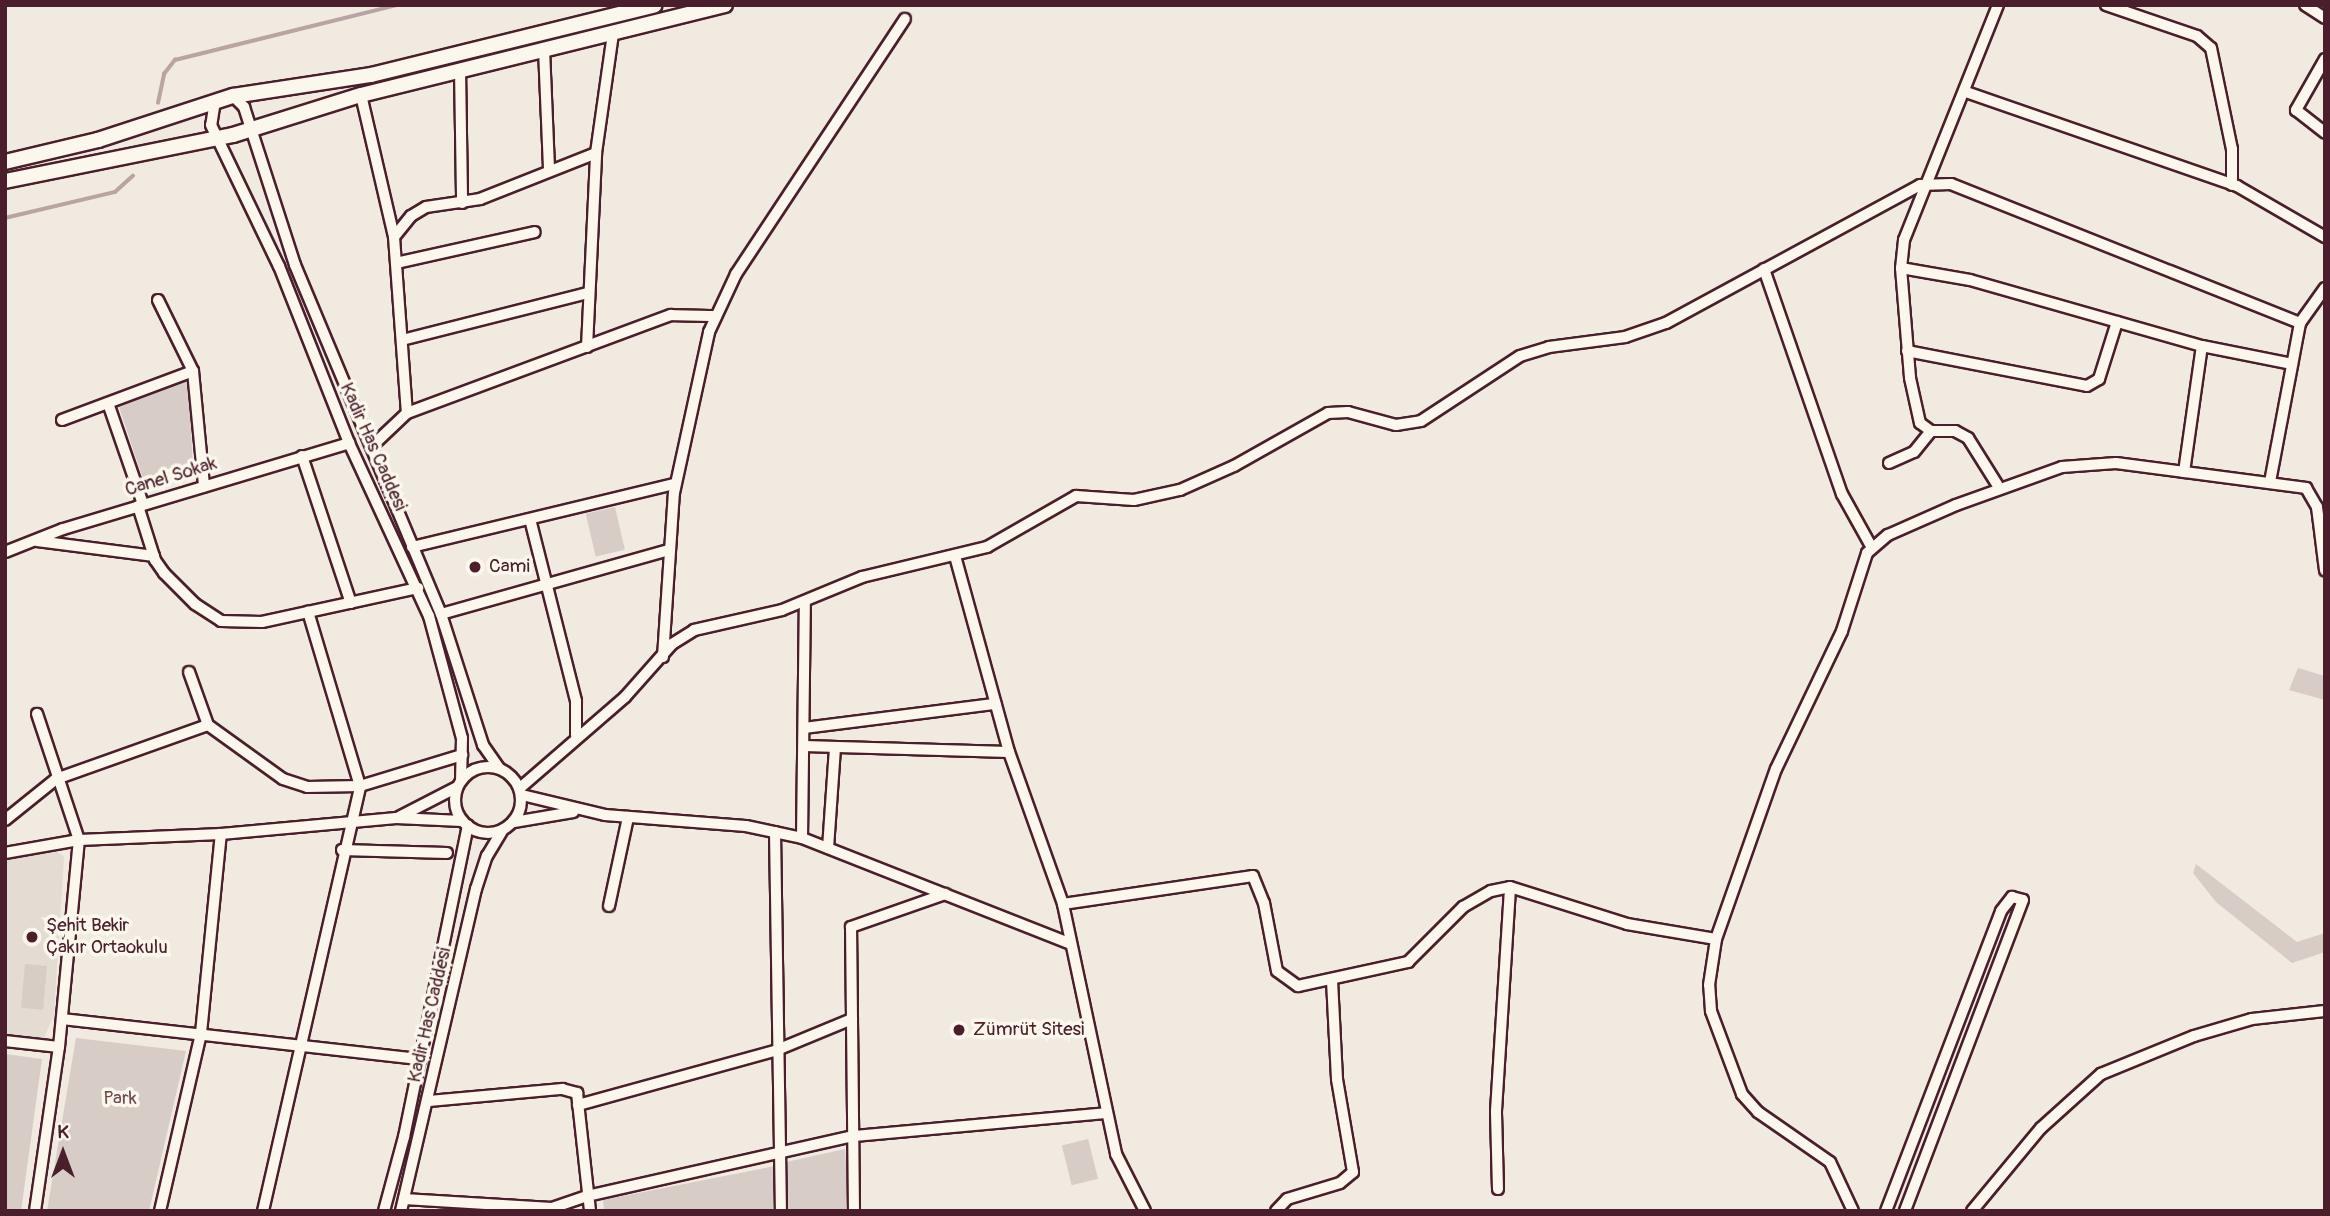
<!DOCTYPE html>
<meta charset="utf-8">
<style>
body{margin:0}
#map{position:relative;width:2330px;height:1216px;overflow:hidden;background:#f0eae0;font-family:Pangolin,sans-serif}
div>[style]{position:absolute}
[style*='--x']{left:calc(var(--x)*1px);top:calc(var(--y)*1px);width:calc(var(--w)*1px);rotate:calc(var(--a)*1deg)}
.built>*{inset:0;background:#e4dbd2}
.green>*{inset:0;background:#d8ccc6;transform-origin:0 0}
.stream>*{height:3.5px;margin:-1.75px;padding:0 1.75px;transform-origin:1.75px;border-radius:1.75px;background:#b8a4a2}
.roads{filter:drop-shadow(2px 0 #4a1f2b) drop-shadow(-2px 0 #4a1f2b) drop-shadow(0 2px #4a1f2b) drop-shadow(0 -2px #4a1f2b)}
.minor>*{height:10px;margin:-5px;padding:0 5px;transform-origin:5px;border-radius:5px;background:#fbf7ec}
.minor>.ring{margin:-5px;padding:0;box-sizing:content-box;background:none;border:10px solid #fbf7ec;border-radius:50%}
.major>*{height:14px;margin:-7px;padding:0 7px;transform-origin:7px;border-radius:7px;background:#fbf7ec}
.dots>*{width:19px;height:19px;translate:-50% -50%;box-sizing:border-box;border:4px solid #fbf7ec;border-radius:50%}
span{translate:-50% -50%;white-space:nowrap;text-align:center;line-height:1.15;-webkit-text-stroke:7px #fbf7ec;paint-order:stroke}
.street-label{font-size:19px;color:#4a1f2b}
.poi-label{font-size:19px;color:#4a1f2b}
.left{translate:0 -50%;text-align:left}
.park-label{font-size:19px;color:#6e4a52}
.frame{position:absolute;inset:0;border:7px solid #4a1f2b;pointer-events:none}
.north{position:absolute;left:28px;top:1118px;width:70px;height:70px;-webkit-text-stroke:5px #fbf7ec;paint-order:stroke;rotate:0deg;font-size:19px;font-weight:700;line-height:28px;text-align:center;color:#4a1f2b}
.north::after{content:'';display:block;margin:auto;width:24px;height:32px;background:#4a1f2b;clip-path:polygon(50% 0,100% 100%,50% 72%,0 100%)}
</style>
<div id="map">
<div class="built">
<i style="clip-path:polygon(57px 852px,64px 856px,54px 1015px,42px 1042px,5px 1038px,5px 859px)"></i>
</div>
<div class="green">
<i style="clip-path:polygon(188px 378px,193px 468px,144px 482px,119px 407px)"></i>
<i style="left:615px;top:507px;width:44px;height:30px;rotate:77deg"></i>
<i style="clip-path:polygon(2298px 668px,2325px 676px,2325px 700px,2289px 690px)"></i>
<i style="clip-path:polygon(2196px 864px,2297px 942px,2325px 933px,2325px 952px,2292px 963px,2216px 902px,2193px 873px)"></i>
<i style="left:25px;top:964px;width:22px;height:44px;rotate:5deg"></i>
<i style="clip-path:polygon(76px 1038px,186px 1051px,149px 1211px,47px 1211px)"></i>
<i style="clip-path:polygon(5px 1054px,42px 1059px,21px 1211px,5px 1211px)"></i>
<i style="left:1088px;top:1139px;width:41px;height:27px;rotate:76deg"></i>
<i style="clip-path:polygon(845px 1149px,849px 1211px,786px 1211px,786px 1162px)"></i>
<i style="clip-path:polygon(775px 1166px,776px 1211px,604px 1211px,603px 1200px)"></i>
</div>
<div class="stream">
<i style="--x:158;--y:103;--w:30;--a:-78"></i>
<i style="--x:164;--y:74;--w:18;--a:-52"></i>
<i style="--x:175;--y:60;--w:229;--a:-13.9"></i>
<i style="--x:5;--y:218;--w:113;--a:-13.3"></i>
<i style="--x:115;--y:192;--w:24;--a:-42"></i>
</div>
<div class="roads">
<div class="minor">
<i style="--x:1998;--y:5;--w:253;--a:111.8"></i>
<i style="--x:1904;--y:240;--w:28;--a:96"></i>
<i style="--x:1901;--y:268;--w:110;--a:85.3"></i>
<i style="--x:1910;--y:378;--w:46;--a:77.5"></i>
<i style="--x:1920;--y:423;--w:14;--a:36"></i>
<i style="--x:1931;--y:431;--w:24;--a:0"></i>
<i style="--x:1955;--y:431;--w:15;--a:28"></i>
<i style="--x:1968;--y:438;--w:60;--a:57.9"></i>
<i style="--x:2106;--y:5;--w:96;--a:18.8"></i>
<i style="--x:2197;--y:36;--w:18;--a:41"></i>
<i style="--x:2211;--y:48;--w:103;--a:78.3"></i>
<i style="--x:2232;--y:149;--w:36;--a:90"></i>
<i style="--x:2305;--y:5;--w:24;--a:33"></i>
<i style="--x:544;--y:49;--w:121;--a:87.6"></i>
<i style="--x:2325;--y:59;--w:59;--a:119.6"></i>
<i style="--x:2296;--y:110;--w:37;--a:38"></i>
<i style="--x:460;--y:69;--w:134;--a:89.1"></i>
<i style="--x:1966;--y:92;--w:287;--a:19.1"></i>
<i style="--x:2237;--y:186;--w:102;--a:30.1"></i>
<i style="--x:361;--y:95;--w:146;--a:76.9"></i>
<i style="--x:394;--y:237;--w:176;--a:85.8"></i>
<i style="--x:233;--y:96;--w:16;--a:45"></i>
<i style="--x:244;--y:107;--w:166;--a:72.1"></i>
<i style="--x:295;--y:265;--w:378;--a:67.3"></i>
<i style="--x:441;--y:614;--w:138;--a:72.2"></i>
<i style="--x:483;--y:745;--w:29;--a:55"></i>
<i style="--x:215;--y:101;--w:24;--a:99"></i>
<i style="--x:211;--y:125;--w:157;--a:64.3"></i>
<i style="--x:279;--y:266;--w:190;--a:68.4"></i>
<i style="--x:349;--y:443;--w:191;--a:65.2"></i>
<i style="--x:429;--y:616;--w:126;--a:74.9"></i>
<i style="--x:462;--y:738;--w:43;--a:91.3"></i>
<i style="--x:394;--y:237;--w:27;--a:-51"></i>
<i style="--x:411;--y:216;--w:17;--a:-31"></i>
<i style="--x:426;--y:207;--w:55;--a:-8.4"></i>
<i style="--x:480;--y:199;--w:125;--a:-21.6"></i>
<i style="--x:396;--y:263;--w:142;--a:-12.6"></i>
<i style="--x:1901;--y:268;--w:70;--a:9.9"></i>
<i style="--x:1970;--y:280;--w:241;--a:15.9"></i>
<i style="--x:2202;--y:346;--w:92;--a:11.3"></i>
<i style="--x:1764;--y:269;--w:238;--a:70.9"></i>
<i style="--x:1842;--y:494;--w:62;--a:60.9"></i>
<i style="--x:158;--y:300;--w:79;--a:63.8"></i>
<i style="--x:193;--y:371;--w:116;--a:84.5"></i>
<i style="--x:402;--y:340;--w:192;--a:-14.2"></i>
<i style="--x:587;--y:347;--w:194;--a:-87.3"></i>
<i style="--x:596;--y:153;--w:121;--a:-81.9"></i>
<i style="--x:1907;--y:351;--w:183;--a:11"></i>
<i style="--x:2087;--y:386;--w:14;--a:-30"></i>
<i style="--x:2099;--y:379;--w:60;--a:-72.5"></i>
<i style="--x:108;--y:403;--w:107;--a:70.9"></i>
<i style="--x:62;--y:420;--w:140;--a:-20.5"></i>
<i style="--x:371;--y:447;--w:50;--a:-43.4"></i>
<i style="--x:407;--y:413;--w:282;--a:-20.4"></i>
<i style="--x:671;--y:315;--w:45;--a:1.3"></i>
<i style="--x:302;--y:456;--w:155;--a:71.6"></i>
<i style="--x:1889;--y:463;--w:27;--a:-24"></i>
<i style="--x:1914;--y:452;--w:27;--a:-51"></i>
<i style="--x:2184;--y:472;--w:127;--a:-81.9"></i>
<i style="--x:2270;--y:482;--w:162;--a:-79.3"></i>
<i style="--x:138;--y:506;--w:57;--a:72.5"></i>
<i style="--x:155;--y:560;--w:16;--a:55"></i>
<i style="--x:164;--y:573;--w:44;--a:45"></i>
<i style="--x:195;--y:604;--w:31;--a:33"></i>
<i style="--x:221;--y:621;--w:41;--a:1.4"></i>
<i style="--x:262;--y:622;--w:160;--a:-12.3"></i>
<i style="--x:530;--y:519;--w:188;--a:75.8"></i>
<i style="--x:576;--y:701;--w:34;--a:90"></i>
<i style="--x:37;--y:541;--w:118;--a:7.3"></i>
<i style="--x:412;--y:547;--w:270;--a:-13.5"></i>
<i style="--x:5;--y:552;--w:62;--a:-21.6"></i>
<i style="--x:63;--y:529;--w:299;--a:-16.7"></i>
<i style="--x:955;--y:556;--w:203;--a:74.6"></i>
<i style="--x:1009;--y:752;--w:161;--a:70.4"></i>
<i style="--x:1063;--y:904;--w:256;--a:78"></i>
<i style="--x:1116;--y:1154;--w:64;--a:63"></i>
<i style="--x:441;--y:614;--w:237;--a:-15.7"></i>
<i style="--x:663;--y:657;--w:164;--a:-86.2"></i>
<i style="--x:674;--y:493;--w:165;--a:-77.7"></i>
<i style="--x:709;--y:332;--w:64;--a:-65"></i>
<i style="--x:736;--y:274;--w:306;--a:-56.5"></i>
<i style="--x:189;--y:672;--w:56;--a:70.3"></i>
<i style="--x:804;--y:728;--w:193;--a:-7.2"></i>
<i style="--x:804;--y:746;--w:205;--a:1.7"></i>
<i class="ring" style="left:455px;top:767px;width:56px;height:56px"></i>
<i style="--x:520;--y:788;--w:139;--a:-40.9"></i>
<i style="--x:625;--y:697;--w:71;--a:-48.4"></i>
<i style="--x:672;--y:644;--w:26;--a:-32"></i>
<i style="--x:694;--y:630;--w:90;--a:-12.8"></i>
<i style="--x:782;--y:610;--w:87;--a:-22.4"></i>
<i style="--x:862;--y:577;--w:129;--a:-13.5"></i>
<i style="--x:987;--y:547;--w:103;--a:-29.8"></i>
<i style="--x:1076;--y:496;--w:58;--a:3.9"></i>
<i style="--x:1134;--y:500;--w:47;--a:-12.3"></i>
<i style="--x:1180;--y:490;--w:59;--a:-24"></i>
<i style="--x:1234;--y:466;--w:108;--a:-29.4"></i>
<i style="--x:1328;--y:413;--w:20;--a:-3"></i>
<i style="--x:1348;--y:412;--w:50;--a:15.2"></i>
<i style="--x:1396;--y:425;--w:25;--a:-9"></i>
<i style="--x:1421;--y:421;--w:118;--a:-33.3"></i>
<i style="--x:1520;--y:356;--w:30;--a:-17"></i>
<i style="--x:1549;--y:347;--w:77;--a:-7.5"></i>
<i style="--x:1625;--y:337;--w:43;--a:-18.9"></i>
<i style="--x:1666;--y:323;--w:289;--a:-28.5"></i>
<i style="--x:1920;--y:185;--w:31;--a:-2"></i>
<i style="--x:1951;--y:184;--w:376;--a:21.7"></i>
<i style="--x:2300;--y:323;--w:43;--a:-54.5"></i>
<i style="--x:522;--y:795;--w:85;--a:13.5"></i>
<i style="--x:605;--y:815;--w:141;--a:4.5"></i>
<i style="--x:746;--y:826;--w:57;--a:12.1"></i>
<i style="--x:802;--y:838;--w:287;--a:21.5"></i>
<i style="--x:399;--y:817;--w:65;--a:-27.3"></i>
<i style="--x:5;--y:820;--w:65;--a:-38.8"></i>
<i style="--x:56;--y:779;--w:161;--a:-19.6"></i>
<i style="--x:208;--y:725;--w:92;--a:35.8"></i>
<i style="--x:283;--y:779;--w:25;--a:18"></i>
<i style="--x:307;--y:787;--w:53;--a:-1.1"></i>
<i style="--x:360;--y:786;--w:107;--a:-16.9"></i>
<i style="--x:514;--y:822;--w:60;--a:-9.6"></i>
<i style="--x:775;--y:832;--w:379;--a:89.1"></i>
<i style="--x:802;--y:838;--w:236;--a:-89.3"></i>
<i style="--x:828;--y:848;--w:101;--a:-86"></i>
<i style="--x:342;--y:850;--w:105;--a:1.6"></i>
<i style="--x:5;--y:853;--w:75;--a:-10"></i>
<i style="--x:79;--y:840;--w:142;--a:-2.4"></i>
<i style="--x:221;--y:834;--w:176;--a:-5.2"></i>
<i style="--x:396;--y:818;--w:66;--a:2.6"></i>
<i style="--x:1063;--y:904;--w:192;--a:-8.4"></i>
<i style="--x:1253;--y:876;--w:29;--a:68"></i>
<i style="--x:1264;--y:903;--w:69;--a:79.2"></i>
<i style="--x:1277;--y:971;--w:26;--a:36"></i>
<i style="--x:1298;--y:986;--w:113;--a:-12.3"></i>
<i style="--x:1408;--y:962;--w:78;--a:-45"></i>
<i style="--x:1463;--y:907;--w:32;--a:-30"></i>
<i style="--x:1491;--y:891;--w:19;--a:-12"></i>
<i style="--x:1510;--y:887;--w:123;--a:17.5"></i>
<i style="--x:1627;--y:924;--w:90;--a:9.6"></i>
<i style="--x:609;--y:906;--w:91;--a:-77.9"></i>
<i style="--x:62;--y:1019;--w:361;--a:6.4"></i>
<i style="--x:5;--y:1041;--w:54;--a:6.3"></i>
<i style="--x:429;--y:1101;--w:134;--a:-5.2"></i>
<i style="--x:562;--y:1089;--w:16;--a:15"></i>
<i style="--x:577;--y:1093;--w:119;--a:83.7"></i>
<i style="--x:578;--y:1105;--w:206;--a:-15.4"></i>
<i style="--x:777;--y:1050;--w:81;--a:-22.5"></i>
<i style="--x:1498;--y:1189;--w:78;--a:-91.5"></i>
<i style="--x:1496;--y:1111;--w:224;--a:-86.4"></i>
<i style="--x:404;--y:1199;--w:148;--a:3.5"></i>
<i style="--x:552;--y:1208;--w:37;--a:-19"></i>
<i style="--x:587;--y:1196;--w:274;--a:-12.7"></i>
<i style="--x:854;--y:1136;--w:253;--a:-5.2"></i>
<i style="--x:35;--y:1211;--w:166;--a:-81.7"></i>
<i style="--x:59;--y:1047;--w:208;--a:-84.5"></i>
<i style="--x:79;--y:840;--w:133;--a:-108.4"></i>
<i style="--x:160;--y:1211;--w:183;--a:-77"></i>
<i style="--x:201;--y:1033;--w:200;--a:-84.3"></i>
<i style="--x:263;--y:1211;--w:436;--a:-77.1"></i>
<i style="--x:360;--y:786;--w:182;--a:-106.6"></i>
<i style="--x:384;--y:1211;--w:77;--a:-74.9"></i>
<i style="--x:404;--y:1137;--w:318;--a:-78.4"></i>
<i style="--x:401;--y:1211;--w:331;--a:-76.9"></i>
<i style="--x:476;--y:889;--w:35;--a:-72"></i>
<i style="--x:487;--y:856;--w:29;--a:-59"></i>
<i style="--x:854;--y:1211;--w:284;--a:-90.6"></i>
<i style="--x:851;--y:927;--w:100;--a:-19.3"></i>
<i style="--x:1276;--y:1211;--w:16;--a:-47"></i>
<i style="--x:1287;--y:1199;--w:55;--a:-16.8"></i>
<i style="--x:1340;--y:1183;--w:17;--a:-40"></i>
<i style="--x:1353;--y:1172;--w:94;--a:-99.8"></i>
<i style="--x:1337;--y:1079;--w:98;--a:-92.9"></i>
<i style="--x:1853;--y:1211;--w:54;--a:-115.1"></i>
<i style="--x:1830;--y:1162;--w:88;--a:-145.2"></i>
<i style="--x:1758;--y:1112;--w:24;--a:-132"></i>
<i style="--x:1742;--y:1094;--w:89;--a:-110.5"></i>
<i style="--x:1711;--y:1011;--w:26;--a:-94"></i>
<i style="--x:1709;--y:985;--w:47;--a:-81.3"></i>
<i style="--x:1716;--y:939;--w:180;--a:-70.6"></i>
<i style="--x:1776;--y:769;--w:153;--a:-64.4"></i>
<i style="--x:1842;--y:631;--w:82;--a:-72.2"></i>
<i style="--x:1867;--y:553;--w:28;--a:-41"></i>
<i style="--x:1888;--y:535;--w:74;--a:-23.8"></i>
<i style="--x:1956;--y:505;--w:113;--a:-19.7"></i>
<i style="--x:2062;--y:467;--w:54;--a:-4.2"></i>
<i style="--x:2116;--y:463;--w:192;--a:7.5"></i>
<i style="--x:2306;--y:488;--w:22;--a:60"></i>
<i style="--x:2317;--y:507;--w:64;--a:82.8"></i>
<i style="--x:1886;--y:1211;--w:321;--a:-69"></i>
<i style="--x:2001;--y:911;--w:18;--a:-52"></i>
<i style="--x:2012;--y:897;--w:11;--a:15"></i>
<i style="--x:2023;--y:900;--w:333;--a:110.8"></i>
<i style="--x:1972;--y:1211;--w:108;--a:-50.3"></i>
<i style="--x:2041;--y:1128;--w:81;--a:-42"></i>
<i style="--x:2101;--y:1074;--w:100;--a:-22.2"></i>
<i style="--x:2194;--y:1036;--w:60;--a:-16.3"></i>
<i style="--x:2252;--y:1019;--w:73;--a:-6.3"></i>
</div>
<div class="major">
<i style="--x:5;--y:162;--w:96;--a:-13.3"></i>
<i style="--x:98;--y:140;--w:142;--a:-18.1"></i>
<i style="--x:233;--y:96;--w:140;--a:-8.7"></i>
<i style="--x:371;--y:75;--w:292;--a:-13.8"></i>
<i style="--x:5;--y:181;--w:233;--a:-11.4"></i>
<i style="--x:233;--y:135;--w:134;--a:-17.4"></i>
<i style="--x:361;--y:95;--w:375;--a:-13.9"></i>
</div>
</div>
<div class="dots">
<i style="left:475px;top:567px;background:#4a1f2b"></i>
<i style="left:32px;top:937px;background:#4a1f2b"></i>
<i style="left:959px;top:1030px;background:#4a1f2b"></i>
</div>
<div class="street-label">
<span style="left:373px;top:447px;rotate:66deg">Kadir Has Caddesi</span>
<span style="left:171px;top:477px;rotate:-17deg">Canel Sokak</span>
<span style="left:430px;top:1015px;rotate:-77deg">Kadir Has Caddesi</span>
</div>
<div class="poi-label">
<span class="left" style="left:489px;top:567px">Cami</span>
<span class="left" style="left:46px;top:937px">Şehit Bekir<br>Çakır Ortaokulu</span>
<span class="left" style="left:973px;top:1030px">Zümrüt Sitesi</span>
</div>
<div class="park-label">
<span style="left:120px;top:1099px">Park</span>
</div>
<div class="frame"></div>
<div class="north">K</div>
</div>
